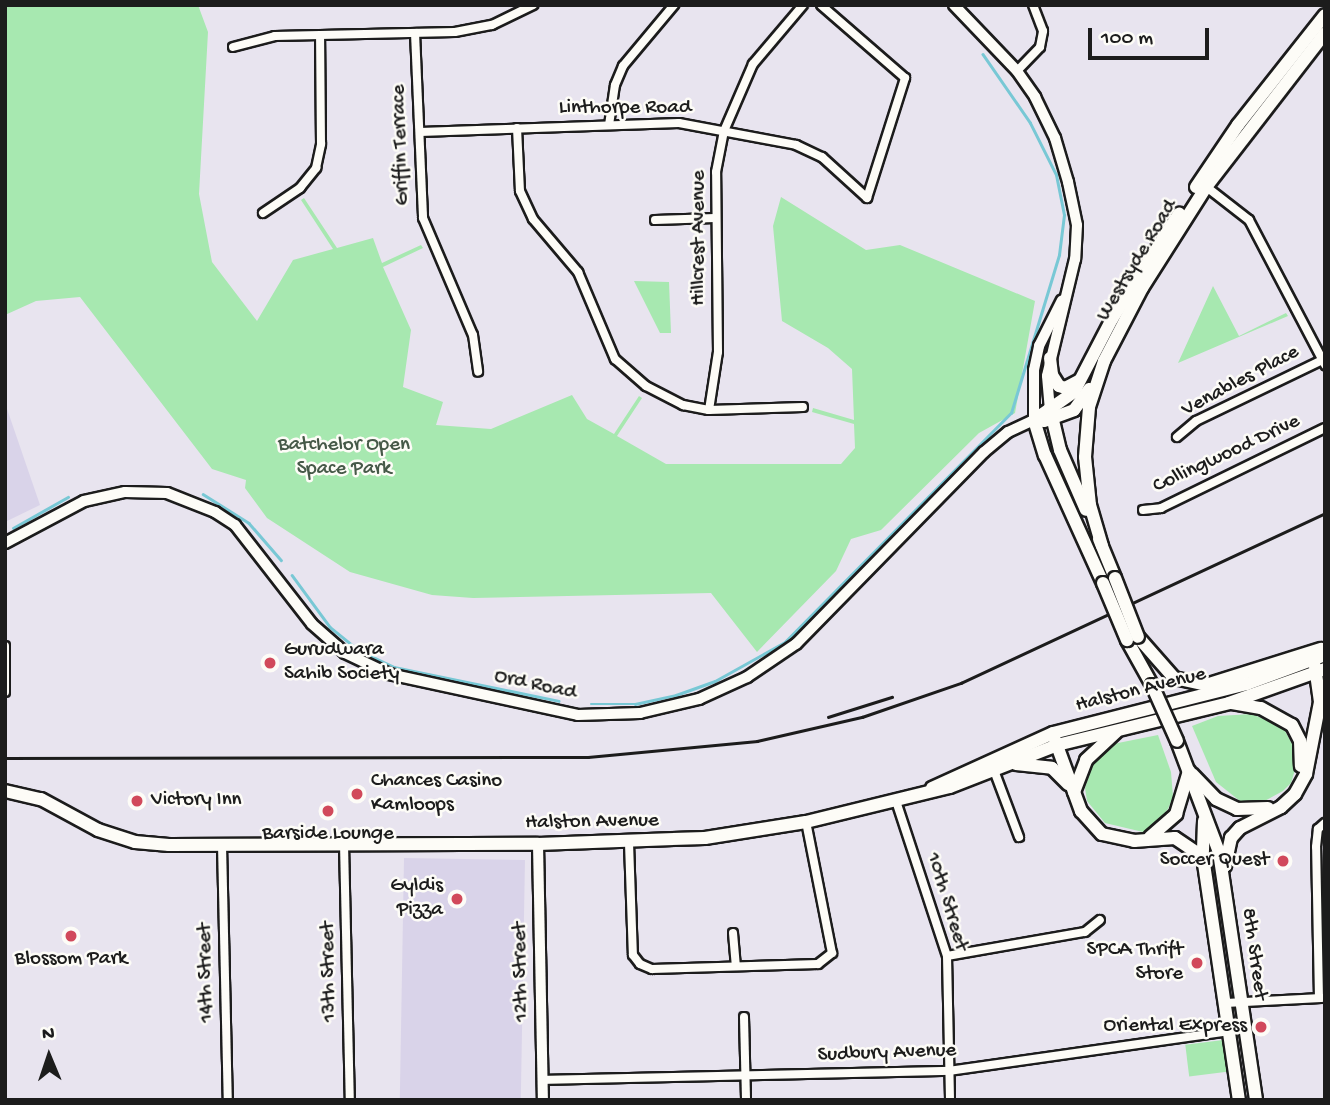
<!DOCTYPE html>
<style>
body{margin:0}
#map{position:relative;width:1330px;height:1105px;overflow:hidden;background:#e8e4ef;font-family:"Gochi Hand",sans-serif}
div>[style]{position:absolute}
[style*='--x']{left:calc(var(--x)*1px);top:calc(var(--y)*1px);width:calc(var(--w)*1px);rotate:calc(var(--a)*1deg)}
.built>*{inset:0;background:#d9d3e9;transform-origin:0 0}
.green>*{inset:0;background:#a7e8b0;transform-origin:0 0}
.stream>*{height:2.5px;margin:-1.25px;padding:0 1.25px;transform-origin:1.25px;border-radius:1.25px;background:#78c8d5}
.roads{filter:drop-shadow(2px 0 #1c1c1c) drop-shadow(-2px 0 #1c1c1c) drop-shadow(0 2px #1c1c1c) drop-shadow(0 -2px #1c1c1c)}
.minor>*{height:8px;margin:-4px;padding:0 4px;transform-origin:4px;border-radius:4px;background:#fdfcf7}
.tertiary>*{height:10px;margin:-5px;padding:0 5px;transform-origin:5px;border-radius:5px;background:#fdfcf7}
.secondary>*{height:12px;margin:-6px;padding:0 6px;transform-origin:6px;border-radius:6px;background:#fdfcf7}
.rail>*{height:2.5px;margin:-1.25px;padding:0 1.25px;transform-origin:1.25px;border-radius:1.25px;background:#1c1c1c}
.bridges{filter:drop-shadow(2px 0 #1c1c1c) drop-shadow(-2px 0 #1c1c1c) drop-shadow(0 2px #1c1c1c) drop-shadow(0 -2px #1c1c1c)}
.secondary-bridge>*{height:12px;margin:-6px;padding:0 6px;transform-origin:6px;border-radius:6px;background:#fdfcf7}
.dots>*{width:19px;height:19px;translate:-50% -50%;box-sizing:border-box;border:4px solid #fdfcf7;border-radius:50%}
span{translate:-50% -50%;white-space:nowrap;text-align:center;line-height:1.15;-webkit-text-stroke:5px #fdfcf7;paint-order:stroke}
.street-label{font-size:21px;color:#1c1c1c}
.park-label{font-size:21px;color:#465948}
.poi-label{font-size:21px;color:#1c1c1c}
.left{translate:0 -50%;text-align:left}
.right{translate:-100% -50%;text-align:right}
.frame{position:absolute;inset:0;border:7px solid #1c1c1c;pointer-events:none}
.north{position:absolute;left:14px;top:1021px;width:70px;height:70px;-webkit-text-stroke:5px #fdfcf7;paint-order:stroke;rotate:358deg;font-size:19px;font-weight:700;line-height:28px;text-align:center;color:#1c1c1c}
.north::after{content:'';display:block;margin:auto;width:24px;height:32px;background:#1c1c1c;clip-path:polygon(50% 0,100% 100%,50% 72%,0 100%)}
.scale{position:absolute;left:1088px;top:28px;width:121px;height:32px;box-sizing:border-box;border:4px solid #1c1c1c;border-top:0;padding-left:9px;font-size:21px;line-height:24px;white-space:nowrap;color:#1c1c1c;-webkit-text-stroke:5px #fdfcf7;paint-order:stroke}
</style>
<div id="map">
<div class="built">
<i style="clip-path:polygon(5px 403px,40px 505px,5px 522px)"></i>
<i style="left:404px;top:858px;width:121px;height:242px;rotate:1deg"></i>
</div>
<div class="green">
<i style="clip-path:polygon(5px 5px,198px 5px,208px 32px,199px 194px,212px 262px,257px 321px,293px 260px,333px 249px,301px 200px,304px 198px,337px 248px,373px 238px,382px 263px,421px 245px,423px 248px,383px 267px,411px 330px,403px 387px,443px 402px,436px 425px,491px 429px,572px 395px,587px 419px,614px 434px,639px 396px,642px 398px,617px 436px,666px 464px,841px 464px,855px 448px,854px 424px,812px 412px,813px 408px,854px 420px,852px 369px,828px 348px,782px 321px,773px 226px,781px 197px,866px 250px,900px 245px,1035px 301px,1015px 413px,979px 433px,881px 530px,851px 539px,836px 571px,757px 652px,711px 593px,473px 598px,432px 595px,350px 572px,267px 518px,245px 488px,246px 480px,212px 469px,80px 297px,36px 301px,5px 315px)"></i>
<i style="clip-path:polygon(634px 281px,669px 282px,671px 333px,660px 333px)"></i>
<i style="clip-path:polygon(1213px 286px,1239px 336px,1286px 313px,1288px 316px,1178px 363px)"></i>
<i style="clip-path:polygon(1252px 714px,1283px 727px,1299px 757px,1291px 783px,1283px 791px,1259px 804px,1245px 805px,1216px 782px,1192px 726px,1218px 716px)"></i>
<i style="clip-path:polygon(1158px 735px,1171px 772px,1173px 797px,1168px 809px,1151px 830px,1143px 832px,1105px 823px,1087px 801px,1085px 788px,1093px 763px,1113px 744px)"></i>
<i style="left:1223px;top:1040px;width:32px;height:38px;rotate:83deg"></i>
</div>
<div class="stream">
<i style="--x:203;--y:494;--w:54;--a:32.2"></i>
<i style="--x:249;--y:523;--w:49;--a:49.1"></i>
<i style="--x:13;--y:528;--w:63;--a:-29.4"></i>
<i style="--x:292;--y:575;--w:64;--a:53.8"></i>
<i style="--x:330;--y:627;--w:38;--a:39"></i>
<i style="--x:360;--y:651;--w:38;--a:25"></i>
<i style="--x:394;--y:667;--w:168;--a:11.6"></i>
<i style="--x:591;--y:704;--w:44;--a:0"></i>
<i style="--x:635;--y:704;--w:42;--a:-12.4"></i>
<i style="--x:676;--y:695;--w:41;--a:-19.7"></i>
<i style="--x:715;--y:681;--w:80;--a:-29.1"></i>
<i style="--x:785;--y:642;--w:322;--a:-45.4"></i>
<i style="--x:1011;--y:413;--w:165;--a:-73.1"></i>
<i style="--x:1059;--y:255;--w:40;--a:-82.9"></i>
<i style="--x:1064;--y:215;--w:41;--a:-101.3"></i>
<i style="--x:1056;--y:175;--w:58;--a:-116.6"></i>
<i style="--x:1030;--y:123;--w:83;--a:-124.7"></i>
</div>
<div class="roads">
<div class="minor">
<i style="--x:415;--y:33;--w:185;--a:87.5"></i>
<i style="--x:423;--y:218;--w:127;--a:66.9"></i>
<i style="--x:473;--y:335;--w:37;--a:82"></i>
<i style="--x:233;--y:47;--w:43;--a:-14.7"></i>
<i style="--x:275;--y:36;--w:180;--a:-1.3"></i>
<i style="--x:455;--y:32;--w:38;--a:-11"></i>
<i style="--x:492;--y:25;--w:46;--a:-26"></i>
<i style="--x:1017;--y:71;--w:33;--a:-46"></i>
<i style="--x:1040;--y:47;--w:16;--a:-79"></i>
<i style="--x:1043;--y:31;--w:28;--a:-111"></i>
<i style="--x:609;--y:125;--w:40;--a:-81.5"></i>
<i style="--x:615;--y:85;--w:21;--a:-67"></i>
<i style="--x:623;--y:66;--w:80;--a:-50.1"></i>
<i style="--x:517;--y:128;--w:63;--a:87.3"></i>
<i style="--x:520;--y:191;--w:31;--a:65"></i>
<i style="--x:533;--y:219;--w:70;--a:49.7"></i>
<i style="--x:578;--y:272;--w:95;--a:67"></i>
<i style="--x:615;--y:359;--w:41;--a:41.1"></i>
<i style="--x:646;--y:386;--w:42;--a:27.2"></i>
<i style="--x:683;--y:405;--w:26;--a:11"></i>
<i style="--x:709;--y:410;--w:94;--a:-1.8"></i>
<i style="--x:420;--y:132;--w:259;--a:-2"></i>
<i style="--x:679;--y:123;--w:119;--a:10.6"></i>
<i style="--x:796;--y:145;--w:29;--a:25"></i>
<i style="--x:822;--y:157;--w:61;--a:42.3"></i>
<i style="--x:867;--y:198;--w:126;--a:-72.4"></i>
<i style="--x:905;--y:78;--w:111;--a:-139"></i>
<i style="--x:1204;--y:185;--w:57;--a:37.9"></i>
<i style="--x:1249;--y:220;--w:164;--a:62.3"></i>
<i style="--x:263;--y:213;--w:45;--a:-34"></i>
<i style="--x:300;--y:188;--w:26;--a:-51"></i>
<i style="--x:316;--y:168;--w:25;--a:-78"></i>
<i style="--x:321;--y:144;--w:108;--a:-90.5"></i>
<i style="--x:655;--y:220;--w:60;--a:-1.9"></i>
<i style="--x:709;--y:410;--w:59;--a:-81.2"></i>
<i style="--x:718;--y:352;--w:180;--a:-90.6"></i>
<i style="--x:716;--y:172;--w:42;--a:-79"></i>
<i style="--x:724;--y:131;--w:73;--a:-66.6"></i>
<i style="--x:753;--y:64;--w:77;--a:-49.7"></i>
<i style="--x:1177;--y:437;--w:25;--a:-40"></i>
<i style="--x:1196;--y:421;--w:140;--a:-25.8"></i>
<i style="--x:1143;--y:510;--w:18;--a:-6"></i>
<i style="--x:1161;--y:508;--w:182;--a:-26"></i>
<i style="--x:5;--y:646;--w:46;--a:90"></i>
<i style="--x:992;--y:765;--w:77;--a:69.4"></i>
<i style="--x:896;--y:801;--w:163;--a:71.8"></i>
<i style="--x:947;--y:956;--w:144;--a:88.8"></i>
<i style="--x:629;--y:843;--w:112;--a:88"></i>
<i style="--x:633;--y:955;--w:11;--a:52"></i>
<i style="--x:640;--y:964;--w:13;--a:23"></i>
<i style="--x:652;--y:969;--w:166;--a:-1.7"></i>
<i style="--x:818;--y:964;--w:18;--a:-38"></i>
<i style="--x:832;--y:953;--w:134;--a:-101.2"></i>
<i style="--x:344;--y:844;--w:256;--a:88.7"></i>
<i style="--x:222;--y:845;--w:255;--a:88.7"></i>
<i style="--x:733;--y:933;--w:32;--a:85"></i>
<i style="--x:947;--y:956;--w:140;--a:-9.9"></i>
<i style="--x:1085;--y:932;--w:19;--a:-39"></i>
<i style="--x:1319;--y:998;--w:151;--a:-91.1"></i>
<i style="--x:1316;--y:847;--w:18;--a:-84"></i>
<i style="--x:1318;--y:829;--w:9;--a:-41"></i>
<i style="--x:1225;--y:1003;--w:97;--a:-3"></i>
<i style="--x:744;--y:1017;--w:83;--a:88.6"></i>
<i style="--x:543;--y:1080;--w:406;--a:-1.3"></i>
<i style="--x:949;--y:1071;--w:283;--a:-8.1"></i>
</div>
<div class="tertiary">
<i style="--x:954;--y:5;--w:91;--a:46.3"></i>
<i style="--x:1017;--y:71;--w:32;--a:55"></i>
<i style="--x:1035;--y:97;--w:46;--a:64"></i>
<i style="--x:1055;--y:138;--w:46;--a:73.5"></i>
<i style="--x:1068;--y:182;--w:44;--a:78.2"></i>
<i style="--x:1077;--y:225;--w:34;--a:93"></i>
<i style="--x:1075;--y:259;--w:120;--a:103.5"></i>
<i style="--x:1047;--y:376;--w:32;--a:85"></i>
<i style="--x:5;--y:543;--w:89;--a:-28"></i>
<i style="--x:84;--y:501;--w:42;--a:-12.4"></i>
<i style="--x:125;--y:492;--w:42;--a:1.4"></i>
<i style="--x:167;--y:493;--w:52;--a:21.6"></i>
<i style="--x:215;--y:512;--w:24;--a:33"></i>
<i style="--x:235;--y:525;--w:125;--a:52.1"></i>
<i style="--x:312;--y:624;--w:44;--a:41.3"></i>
<i style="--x:345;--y:653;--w:49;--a:25.5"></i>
<i style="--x:389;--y:674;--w:193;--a:12.2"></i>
<i style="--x:578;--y:715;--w:62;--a:-1.8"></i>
<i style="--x:640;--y:713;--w:61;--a:-13.3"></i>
<i style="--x:699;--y:699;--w:53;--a:-24.6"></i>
<i style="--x:747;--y:677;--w:59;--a:-34"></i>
<i style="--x:796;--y:644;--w:269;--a:-45.6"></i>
<i style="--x:984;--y:452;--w:31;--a:-40"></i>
<i style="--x:1008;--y:432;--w:29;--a:-25"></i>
<i style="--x:1034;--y:420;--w:50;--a:-90"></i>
<i style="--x:1034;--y:370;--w:25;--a:-78"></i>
<i style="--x:1039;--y:346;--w:51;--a:-63.4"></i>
<i style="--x:538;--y:844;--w:256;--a:88.9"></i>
</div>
<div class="secondary">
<i style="--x:1196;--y:187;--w:75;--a:-55.9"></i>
<i style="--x:1238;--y:125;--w:140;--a:-51.7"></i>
<i style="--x:1050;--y:358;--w:17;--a:83"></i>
<i style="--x:1052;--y:375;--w:13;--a:58"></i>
<i style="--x:1059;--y:386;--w:6;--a:18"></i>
<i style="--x:1065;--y:388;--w:15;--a:-28"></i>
<i style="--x:1050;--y:408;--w:43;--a:76.6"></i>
<i style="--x:1060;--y:450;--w:65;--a:66.6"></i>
<i style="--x:1034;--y:420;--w:49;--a:-35"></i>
<i style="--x:1074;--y:392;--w:82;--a:-62.5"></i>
<i style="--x:1112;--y:319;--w:125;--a:-57.5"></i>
<i style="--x:1034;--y:420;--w:37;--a:73"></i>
<i style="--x:1045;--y:455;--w:141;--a:65.6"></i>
<i style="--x:1044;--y:421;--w:32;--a:-20"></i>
<i style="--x:1074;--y:410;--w:26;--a:-54"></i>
<i style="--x:1099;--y:539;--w:42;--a:67.7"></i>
<i style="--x:1102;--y:546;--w:43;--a:-106.3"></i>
<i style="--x:1090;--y:505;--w:48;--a:-95.9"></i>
<i style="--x:1085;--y:457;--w:50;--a:-85.4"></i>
<i style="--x:1089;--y:407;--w:48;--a:-71.9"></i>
<i style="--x:1104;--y:361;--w:82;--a:-62.5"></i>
<i style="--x:1142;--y:288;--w:120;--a:-57.6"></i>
<i style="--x:1206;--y:187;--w:195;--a:-52.3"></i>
<i style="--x:1138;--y:637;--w:55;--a:48.7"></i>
<i style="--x:1174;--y:678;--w:33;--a:12"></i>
<i style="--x:1206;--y:685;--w:121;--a:-17.4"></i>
<i style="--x:1127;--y:640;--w:51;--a:60.9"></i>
<i style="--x:1232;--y:703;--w:29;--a:10"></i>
<i style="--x:1261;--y:708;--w:35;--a:29"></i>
<i style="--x:1292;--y:725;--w:18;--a:63"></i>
<i style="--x:1300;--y:741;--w:25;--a:88"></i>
<i style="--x:1055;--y:740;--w:76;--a:69.9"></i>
<i style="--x:1081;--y:811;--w:31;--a:48"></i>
<i style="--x:1102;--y:834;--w:33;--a:12"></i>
<i style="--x:1134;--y:841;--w:41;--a:-4.2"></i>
<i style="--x:1175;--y:838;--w:34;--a:34"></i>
<i style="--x:1177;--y:741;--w:119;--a:69.3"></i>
<i style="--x:1219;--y:852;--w:251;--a:81.5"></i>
<i style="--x:1016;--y:764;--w:36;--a:6"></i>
<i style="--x:1052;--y:768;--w:23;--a:45"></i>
<i style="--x:1192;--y:774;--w:35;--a:46"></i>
<i style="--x:1216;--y:799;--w:23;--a:25"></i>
<i style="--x:1237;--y:809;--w:31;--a:-2"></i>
<i style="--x:932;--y:788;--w:133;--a:-24.4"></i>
<i style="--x:1053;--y:733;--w:200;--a:-14.2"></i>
<i style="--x:1247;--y:684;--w:83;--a:-20.4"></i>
<i style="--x:5;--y:791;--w:37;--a:13"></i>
<i style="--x:41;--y:799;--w:65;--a:28.5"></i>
<i style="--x:98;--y:830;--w:39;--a:18"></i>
<i style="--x:135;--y:842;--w:34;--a:5"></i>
<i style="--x:169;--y:845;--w:369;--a:-0.2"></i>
<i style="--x:538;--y:844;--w:167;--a:-2.1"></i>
<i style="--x:705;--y:838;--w:102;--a:-9"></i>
<i style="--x:806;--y:822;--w:148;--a:-13.7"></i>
<i style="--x:950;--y:787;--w:115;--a:-21.4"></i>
<i style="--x:1057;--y:745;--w:177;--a:-13.7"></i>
<i style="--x:1229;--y:703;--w:102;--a:-19.5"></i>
<i style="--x:1074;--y:792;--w:34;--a:-69"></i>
<i style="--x:1086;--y:760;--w:41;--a:-43"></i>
<i style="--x:1204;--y:821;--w:36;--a:92"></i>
<i style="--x:1203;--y:857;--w:246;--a:81.6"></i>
<i style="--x:1150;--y:837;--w:35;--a:-41"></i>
<i style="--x:1176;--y:814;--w:45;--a:-73.2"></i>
<i style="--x:1225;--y:866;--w:29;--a:-78"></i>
<i style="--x:1231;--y:838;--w:13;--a:-48"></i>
<i style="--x:1240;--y:828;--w:46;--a:-27.1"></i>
<i style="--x:1281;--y:807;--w:19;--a:-43"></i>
<i style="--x:1295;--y:794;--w:23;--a:-61"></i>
<i style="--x:1306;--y:774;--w:73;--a:-79"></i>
<i style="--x:1320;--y:702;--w:36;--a:-98"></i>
</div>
</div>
<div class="rail">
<i style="--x:828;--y:717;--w:67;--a:-17.4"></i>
<i style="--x:5;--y:758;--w:583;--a:-0.1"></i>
<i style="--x:588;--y:757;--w:170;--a:-5.4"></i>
<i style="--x:757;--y:741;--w:108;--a:-12.9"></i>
<i style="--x:862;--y:717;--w:105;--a:-19"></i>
<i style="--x:961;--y:683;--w:402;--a:-25"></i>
</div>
<div class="bridges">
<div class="secondary-bridge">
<i style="--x:1115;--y:578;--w:63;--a:68.7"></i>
<i style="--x:1103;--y:583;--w:62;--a:67.2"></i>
<i style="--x:1152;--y:685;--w:61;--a:65.9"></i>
</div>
</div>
<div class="dots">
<i style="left:270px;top:663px;background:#d1495b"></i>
<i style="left:357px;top:794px;background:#d1495b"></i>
<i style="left:137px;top:801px;background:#d1495b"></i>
<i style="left:328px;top:811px;background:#d1495b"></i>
<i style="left:1283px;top:861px;background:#d1495b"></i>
<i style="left:457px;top:899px;background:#d1495b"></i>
<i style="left:71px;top:936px;background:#d1495b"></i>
<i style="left:1197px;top:963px;background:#d1495b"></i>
<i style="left:1261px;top:1027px;background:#d1495b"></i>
</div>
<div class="street-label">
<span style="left:625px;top:109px">Linthorpe Road</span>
<span style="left:402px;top:145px;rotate:-92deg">Griffin Terrace</span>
<span style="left:700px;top:238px;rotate:-90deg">Hillcrest Avenue</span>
<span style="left:1138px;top:261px;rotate:-59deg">Westsyde Road</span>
<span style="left:1241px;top:382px;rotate:-28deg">Venables Place</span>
<span style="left:1227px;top:455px;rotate:-25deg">Collingwood Drive</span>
<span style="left:535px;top:686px;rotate:12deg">Ord Road</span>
<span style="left:1141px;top:691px;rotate:-14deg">Halston Avenue</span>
<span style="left:592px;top:823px;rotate:-1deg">Halston Avenue</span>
<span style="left:946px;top:902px;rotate:73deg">10th Street</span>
<span style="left:1253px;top:954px;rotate:82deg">8th Street</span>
<span style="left:330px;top:972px;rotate:-91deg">13th Street</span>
<span style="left:522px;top:972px;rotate:-91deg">12th Street</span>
<span style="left:207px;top:973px;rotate:-91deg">14th Street</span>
<span style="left:887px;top:1054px;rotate:-2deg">Sudbury Avenue</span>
</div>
<div class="park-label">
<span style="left:344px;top:458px">Batchelor Open<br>Space Park</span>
</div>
<div class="poi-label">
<span class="left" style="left:284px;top:663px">Gurudwara<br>Sahib Society</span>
<span class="left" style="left:371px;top:794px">Chances Casino<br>Kamloops</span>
<span class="left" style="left:151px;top:801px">Victory Inn</span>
<span style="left:328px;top:835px">Barside Lounge</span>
<span class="right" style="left:1269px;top:861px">Soccer Quest</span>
<span class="right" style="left:443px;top:899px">Gyldis<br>Pizza</span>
<span class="right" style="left:1183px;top:963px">SPCA Thrift<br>Store</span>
<span style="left:71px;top:960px">Blossom Park</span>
<span class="right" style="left:1247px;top:1027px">Oriental Express</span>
</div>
<div class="frame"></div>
<div class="north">N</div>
<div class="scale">100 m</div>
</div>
